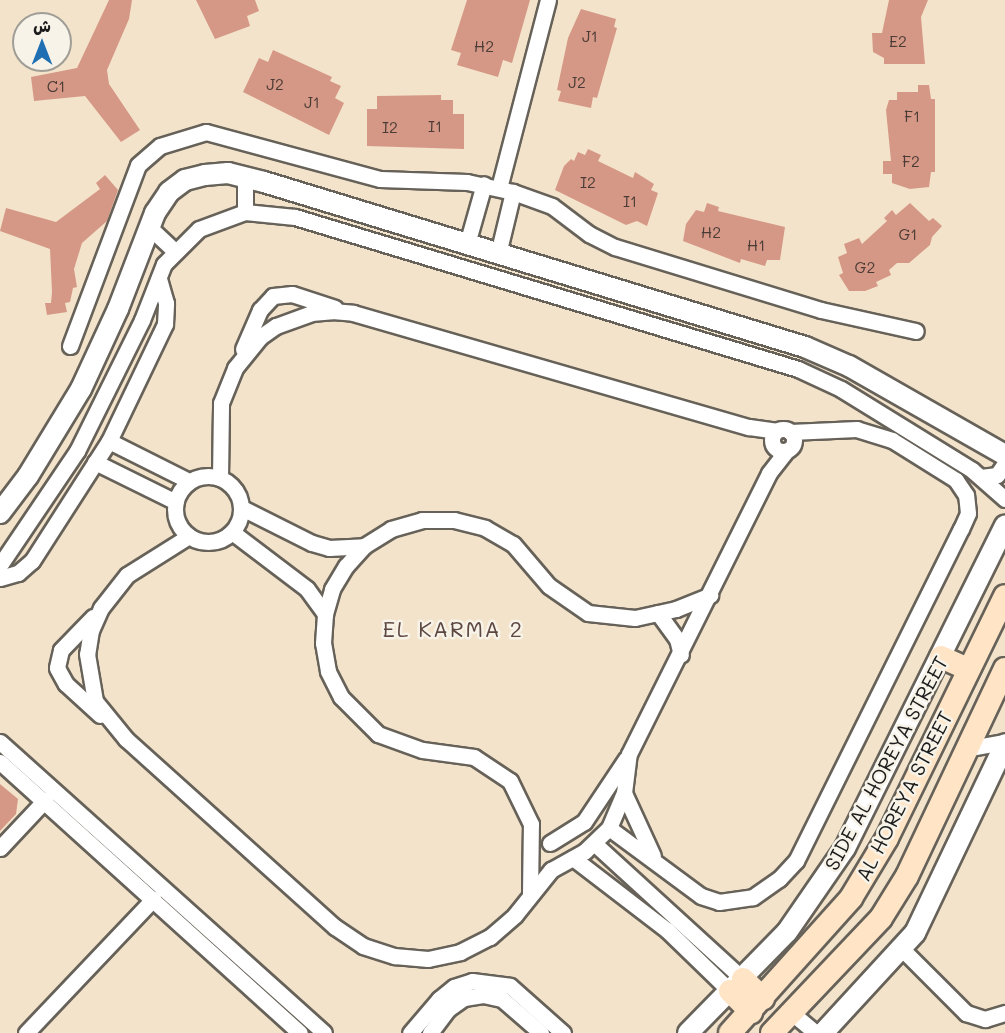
<!DOCTYPE html>
<meta charset="utf-8">
<style>
body{margin:0}
#map{position:relative;width:1005px;height:1033px;overflow:hidden;background:#f3e3ca;font-family:Mali,"Playpen Sans Arabic",sans-serif}
div>[style]{position:absolute}
[style*='--x']{left:calc(var(--x)*1px);top:calc(var(--y)*1px);width:calc(var(--w)*1px);rotate:calc(var(--a)*1deg)}
.building>*{inset:0;background:#d69886}
.roads{filter:drop-shadow(2px 0 #676259) drop-shadow(-2px 0 #676259) drop-shadow(0 2px #676259) drop-shadow(0 -2px #676259)}
.minor>*{height:15px;margin:-7.5px;padding:0 7.5px;transform-origin:7.5px;border-radius:7.5px;background:#fff}
.minor>.ring{margin:-7.5px;padding:0;box-sizing:content-box;background:none;border:15px solid #fff;border-radius:50%}
.tertiary>*{height:20px;margin:-10px;padding:0 10px;transform-origin:10px;border-radius:10px;background:#fff}
.secondary>*{height:22px;margin:-11px;padding:0 11px;transform-origin:11px;border-radius:11px;background:#ffe4c6}
span{translate:-50% -50%;white-space:nowrap;text-align:center;line-height:1.15;-webkit-text-stroke:5px #f7f3e8;paint-order:stroke}
.number-label{font-size:16px;color:#4a3b36}
.number-label span{-webkit-text-stroke-width:0}
.street-label{font-size:20px;color:#1c1c1c}
.quarter-label{font-size:22px;color:#5d4741;letter-spacing:1.5px}
.north{position:absolute;left:12px;top:12px;width:60px;height:60px;box-sizing:border-box;background:#f7f3e8;border:2px solid #9f9d96;border-radius:50%;rotate:0deg;font-size:16px;font-weight:700;line-height:24px;text-align:center;color:#1c1c1c}
.north::after{content:'';display:block;margin:auto;width:21px;height:27px;background:#1f6fb2;clip-path:polygon(50% 0,100% 100%,50% 72%,0 100%)}
</style>
<div id="map">
<div class="building">
<i style="clip-path:polygon(109px 0,132px 0,129px 19px,107px 70px,109px 84px,140px 130px,121px 142px,85px 96px,34px 101px,31px 77px,77px 68px)"></i>
<i style="clip-path:polygon(196px 0,255px 0,259px 11px,247px 16px,250px 26px,215px 39px)"></i>
<i style="clip-path:polygon(467px 0,530px 0,512px 63px,503px 60px,498px 77px,457px 65px,461px 53px,451px 50px)"></i>
<i style="clip-path:polygon(889px 0,928px 0,921px 17px,925px 64px,884px 64px,884px 58px,873px 52px,872px 33px,882px 33px)"></i>
<i style="clip-path:polygon(581px 9px,616px 19px,614px 27px,617px 28px,597px 98px,593px 97px,591px 108px,558px 101px,561px 91px,557px 90px,568px 38px)"></i>
<i style="clip-path:polygon(273px 50px,332px 77px,330px 81px,341px 86px,335px 98px,344px 103px,329px 135px,243px 92px,259px 58px,268px 62px)"></i>
<i style="clip-path:polygon(918px 85px,929px 85px,931px 99px,935px 99px,935px 172px,931px 172px,929px 187px,910px 189px,892px 183px,892px 174px,883px 174px,883px 161px,891px 161px,886px 110px,889px 100px,897px 100px,897px 92px,918px 92px)"></i>
<i style="clip-path:polygon(441px 95px,441px 100px,453px 100px,453px 114px,464px 114px,464px 149px,367px 146px,367px 109px,377px 109px,377px 96px)"></i>
<i style="clip-path:polygon(588px 149px,601px 155px,598px 161px,633px 178px,635px 172px,654px 184px,651px 190px,658px 193px,647px 226px,637px 221px,626px 225px,555px 190px,564px 166px,571px 159px,574px 161px,578px 152px,585px 155px)"></i>
<i style="clip-path:polygon(105px 175px,118px 190px,107px 221px,82px 243px,74px 269px,77px 287px,73px 288px,70px 302px,65px 303px,67px 312px,47px 315px,45px 303px,51px 303px,52px 292px,50px 249px,0 231px,6px 208px,56px 222px,100px 189px,96px 183px)"></i>
<i style="clip-path:polygon(707px 203px,719px 207px,718px 211px,785px 227px,780px 260px,767px 260px,765px 266px,741px 259px,740px 263px,683px 241px,686px 224px,696px 210px,704px 212px)"></i>
<i style="clip-path:polygon(910px 203px,929px 221px,933px 218px,942px 226px,932px 237px,930px 245px,909px 263px,897px 263px,889px 270px,891px 275px,876px 282px,878px 286px,865px 291px,849px 291px,839px 275px,843px 273px,838px 257px,847px 253px,844px 244px,859px 238px,862px 244px,887px 221px,884px 218px,892px 210px,896px 215px)"></i>
<i style="clip-path:polygon(0 784px,18px 799px,16px 814px,0 831px)"></i>
</div>
<div class="roads">
<div class="minor">
<i style="--x:245;--y:178;--w:34;--a:90"></i>
<i style="--x:499;--y:188;--w:194;--a:-75.4"></i>
<i style="--x:149;--y:227;--w:34;--a:43"></i>
<i style="--x:467;--y:244;--w:62;--a:-74.2"></i>
<i style="--x:498;--y:254;--w:64;--a:-76.4"></i>
<i style="--x:70;--y:346;--w:193;--a:-69.4"></i>
<i style="--x:138;--y:165;--w:29;--a:-41"></i>
<i style="--x:160;--y:146;--w:48;--a:-16.9"></i>
<i style="--x:206;--y:132;--w:180;--a:15.1"></i>
<i style="--x:380;--y:179;--w:87;--a:2"></i>
<i style="--x:467;--y:182;--w:47;--a:12.3"></i>
<i style="--x:513;--y:192;--w:41;--a:19.7"></i>
<i style="--x:552;--y:206;--w:46;--a:37.1"></i>
<i style="--x:589;--y:234;--w:29;--a:27"></i>
<i style="--x:615;--y:247;--w:215;--a:17"></i>
<i style="--x:821;--y:310;--w:97;--a:12.5"></i>
<i style="--x:243;--y:349;--w:43;--a:-66.4"></i>
<i style="--x:260;--y:310;--w:19;--a:-47"></i>
<i style="--x:273;--y:296;--w:19;--a:-6"></i>
<i style="--x:292;--y:294;--w:45;--a:18"></i>
<i class="ring" style="left:772px;top:429px;width:7px;height:7px"></i>
<i style="--x:109;--y:441;--w:89;--a:26.6"></i>
<i style="--x:95;--y:462;--w:90;--a:26.3"></i>
<i class="ring" style="left:175px;top:476px;width:51px;height:51px"></i>
<i style="--x:981;--y:477;--w:16;--a:-7"></i>
<i style="--x:997;--y:475;--w:14;--a:-56"></i>
<i style="--x:220;--y:478;--w:75;--a:-89.2"></i>
<i style="--x:221;--y:403;--w:38;--a:-68"></i>
<i style="--x:235;--y:368;--w:40;--a:-51"></i>
<i style="--x:260;--y:337;--w:19;--a:-35"></i>
<i style="--x:276;--y:326;--w:37;--a:-20"></i>
<i style="--x:311;--y:313;--w:21;--a:-5"></i>
<i style="--x:332;--y:311;--w:21;--a:5"></i>
<i style="--x:353;--y:313;--w:412;--a:16.1"></i>
<i style="--x:749;--y:427;--w:27;--a:8"></i>
<i style="--x:242;--y:508;--w:78;--a:26.6"></i>
<i style="--x:312;--y:543;--w:18;--a:16"></i>
<i style="--x:329;--y:548;--w:35;--a:-3"></i>
<i style="--x:232;--y:532;--w:94;--a:37.2"></i>
<i style="--x:307;--y:589;--w:31;--a:54"></i>
<i style="--x:189;--y:536;--w:73;--a:147.8"></i>
<i style="--x:127;--y:575;--w:42;--a:128.2"></i>
<i style="--x:101;--y:608;--w:24;--a:114"></i>
<i style="--x:91;--y:630;--w:24;--a:99"></i>
<i style="--x:87;--y:654;--w:48;--a:80.3"></i>
<i style="--x:95;--y:701;--w:49;--a:50.8"></i>
<i style="--x:126;--y:739;--w:281;--a:42"></i>
<i style="--x:335;--y:927;--w:34;--a:34"></i>
<i style="--x:363;--y:946;--w:33;--a:18"></i>
<i style="--x:394;--y:956;--w:34;--a:5"></i>
<i style="--x:428;--y:959;--w:33;--a:-12"></i>
<i style="--x:460;--y:952;--w:34;--a:-27"></i>
<i style="--x:490;--y:937;--w:33;--a:-41"></i>
<i style="--x:515;--y:915;--w:58;--a:-51.3"></i>
<i style="--x:551;--y:870;--w:39;--a:-29"></i>
<i style="--x:585;--y:851;--w:33;--a:-44"></i>
<i style="--x:609;--y:828;--w:38;--a:-67"></i>
<i style="--x:624;--y:793;--w:39;--a:-83"></i>
<i style="--x:629;--y:754;--w:314;--a:-63.5"></i>
<i style="--x:769;--y:473;--w:29;--a:-52"></i>
<i style="--x:0;--y:565;--w:138;--a:-56"></i>
<i style="--x:77;--y:451;--w:146;--a:-63.6"></i>
<i style="--x:142;--y:320;--w:60;--a:-68.6"></i>
<i style="--x:164;--y:264;--w:49;--a:-45"></i>
<i style="--x:199;--y:229;--w:49;--a:-20.3"></i>
<i style="--x:245;--y:212;--w:50;--a:5.7"></i>
<i style="--x:295;--y:217;--w:525;--a:16.81"></i>
<i style="--x:798;--y:369;--w:47;--a:24.9"></i>
<i style="--x:841;--y:389;--w:154;--a:31.7"></i>
<i style="--x:972;--y:470;--w:44;--a:41.3"></i>
<i style="--x:0;--y:578;--w:19;--a:-16"></i>
<i style="--x:18;--y:573;--w:18;--a:-41"></i>
<i style="--x:32;--y:561;--w:143;--a:-57.3"></i>
<i style="--x:109;--y:441;--w:130;--a:-64.4"></i>
<i style="--x:165;--y:324;--w:21;--a:-87"></i>
<i style="--x:166;--y:303;--w:26;--a:-106"></i>
<i style="--x:658;--y:613;--w:32;--a:54"></i>
<i style="--x:677;--y:639;--w:16;--a:76"></i>
<i style="--x:93;--y:617;--w:46;--a:134.1"></i>
<i style="--x:61;--y:650;--w:18;--a:103"></i>
<i style="--x:57;--y:668;--w:18;--a:61"></i>
<i style="--x:66;--y:684;--w:46;--a:42.4"></i>
<i style="--x:0;--y:742;--w:435;--a:41.9"></i>
<i style="--x:970;--y:748;--w:36;--a:-10"></i>
<i style="--x:0;--y:762;--w:404;--a:42.1"></i>
<i style="--x:624;--y:793;--w:69;--a:65.3"></i>
<i style="--x:609;--y:828;--w:114;--a:36.5"></i>
<i style="--x:701;--y:896;--w:19;--a:18"></i>
<i style="--x:719;--y:902;--w:34;--a:-8"></i>
<i style="--x:753;--y:897;--w:32;--a:-35"></i>
<i style="--x:779;--y:879;--w:25;--a:-47"></i>
<i style="--x:796;--y:861;--w:371;--a:-63.6"></i>
<i style="--x:961;--y:529;--w:17;--a:-66"></i>
<i style="--x:968;--y:513;--w:18;--a:-96"></i>
<i style="--x:966;--y:495;--w:18;--a:-124"></i>
<i style="--x:956;--y:480;--w:75;--a:-148"></i>
<i style="--x:892;--y:440;--w:37;--a:-163"></i>
<i style="--x:857;--y:429;--w:67;--a:177.4"></i>
<i style="--x:550;--y:843;--w:40;--a:-32"></i>
<i style="--x:584;--y:822;--w:76;--a:-56.3"></i>
<i style="--x:595;--y:844;--w:200;--a:42.4"></i>
<i style="--x:0;--y:848;--w:66;--a:-46.8"></i>
<i style="--x:573;--y:858;--w:118;--a:37.5"></i>
<i style="--x:667;--y:930;--w:88;--a:44.1"></i>
<i style="--x:530;--y:893;--w:69;--a:-89.2"></i>
<i style="--x:531;--y:824;--w:48;--a:-116"></i>
<i style="--x:510;--y:781;--w:43;--a:-146.3"></i>
<i style="--x:474;--y:757;--w:52;--a:-172.3"></i>
<i style="--x:422;--y:750;--w:47;--a:-160"></i>
<i style="--x:378;--y:734;--w:52;--a:-135"></i>
<i style="--x:341;--y:697;--w:29;--a:-117"></i>
<i style="--x:328;--y:671;--w:28;--a:-100"></i>
<i style="--x:323;--y:643;--w:29;--a:-86"></i>
<i style="--x:325;--y:614;--w:26;--a:-74"></i>
<i style="--x:332;--y:589;--w:27;--a:-59"></i>
<i style="--x:346;--y:566;--w:27;--a:-48"></i>
<i style="--x:364;--y:546;--w:32;--a:-32"></i>
<i style="--x:391;--y:529;--w:32;--a:-16"></i>
<i style="--x:422;--y:520;--w:32;--a:0"></i>
<i style="--x:454;--y:520;--w:32;--a:14"></i>
<i style="--x:485;--y:528;--w:32;--a:30"></i>
<i style="--x:513;--y:544;--w:55;--a:49.4"></i>
<i style="--x:549;--y:586;--w:47;--a:34.7"></i>
<i style="--x:588;--y:613;--w:47;--a:6.1"></i>
<i style="--x:635;--y:618;--w:42;--a:-12.4"></i>
<i style="--x:676;--y:609;--w:37;--a:-22"></i>
<i style="--x:902;--y:949;--w:91;--a:45"></i>
<i style="--x:966;--y:1013;--w:20;--a:18"></i>
<i style="--x:985;--y:1019;--w:21;--a:-17"></i>
<i style="--x:792;--y:1013;--w:31;--a:40"></i>
<i style="--x:26;--y:1033;--w:185;--a:-46.5"></i>
<i style="--x:410;--y:1033;--w:45;--a:-49.5"></i>
<i style="--x:439;--y:999;--w:19;--a:-39"></i>
<i style="--x:454;--y:987;--w:19;--a:-18"></i>
<i style="--x:472;--y:981;--w:38;--a:7"></i>
<i style="--x:510;--y:986;--w:71;--a:41.6"></i>
<i style="--x:430;--y:1033;--w:30;--a:-53"></i>
<i style="--x:448;--y:1009;--w:19;--a:-35"></i>
<i style="--x:464;--y:998;--w:19;--a:-9"></i>
<i style="--x:483;--y:995;--w:19;--a:12"></i>
<i style="--x:502;--y:999;--w:52;--a:41.1"></i>
</div>
<div class="tertiary">
<i style="--x:0;--y:513;--w:46;--a:-52.9"></i>
<i style="--x:28;--y:476;--w:102;--a:-58.7"></i>
<i style="--x:81;--y:389;--w:88;--a:-65.2"></i>
<i style="--x:118;--y:309;--w:103;--a:-68.9"></i>
<i style="--x:155;--y:213;--w:25;--a:-56"></i>
<i style="--x:169;--y:192;--w:20;--a:-37"></i>
<i style="--x:185;--y:180;--w:21;--a:-14"></i>
<i style="--x:205;--y:175;--w:23;--a:-5"></i>
<i style="--x:228;--y:173;--w:37;--a:14"></i>
<i style="--x:264;--y:182;--w:566;--a:16.96"></i>
<i style="--x:805;--y:347;--w:48;--a:23.4"></i>
<i style="--x:849;--y:366;--w:180;--a:29.7"></i>
<i style="--x:688;--y:1033;--w:141;--a:-45.6"></i>
<i style="--x:787;--y:932;--w:102;--a:-55.4"></i>
<i style="--x:845;--y:848;--w:360;--a:-63.6"></i>
<i style="--x:823;--y:1033;--w:136;--a:-47.4"></i>
<i style="--x:915;--y:933;--w:209;--a:-64.5"></i>
</div>
<div class="secondary">
<i style="--x:941;--y:657;--w:30;--a:24"></i>
<i style="--x:743;--y:979;--w:28;--a:44"></i>
<i style="--x:730;--y:991;--w:30;--a:45"></i>
<i style="--x:730;--y:1033;--w:181;--a:-48.1"></i>
<i style="--x:851;--y:898;--w:70;--a:-59"></i>
<i style="--x:887;--y:838;--w:269;--a:-64"></i>
<i style="--x:772;--y:1033;--w:158;--a:-46.5"></i>
<i style="--x:881;--y:918;--w:49;--a:-58.2"></i>
<i style="--x:907;--y:876;--w:229;--a:-64.7"></i>
</div>
</div>
<div class="number-label">
<span style="left:590px;top:36px">J1</span>
<span style="left:898px;top:41px">E2</span>
<span style="left:484px;top:46px">H2</span>
<span style="left:577px;top:82px">J2</span>
<span style="left:275px;top:84px">J2</span>
<span style="left:56px;top:86px">C1</span>
<span style="left:312px;top:102px">J1</span>
<span style="left:912px;top:116px">F1</span>
<span style="left:435px;top:126px">I1</span>
<span style="left:390px;top:127px">I2</span>
<span style="left:911px;top:161px">F2</span>
<span style="left:588px;top:182px">I2</span>
<span style="left:630px;top:201px">I1</span>
<span style="left:711px;top:232px">H2</span>
<span style="left:908px;top:234px">G1</span>
<span style="left:756px;top:245px">H1</span>
<span style="left:865px;top:267px">G2</span>
</div>
<div class="street-label">
<span style="left:886px;top:763px;rotate:-62deg">SIDE AL HOREYA STREET</span>
<span style="left:904px;top:796px;rotate:-63deg">AL HOREYA STREET</span>
</div>
<div class="quarter-label">
<span style="left:453px;top:629px">EL KARMA 2</span>
</div>
<div class="north">ش</div>
</div>
